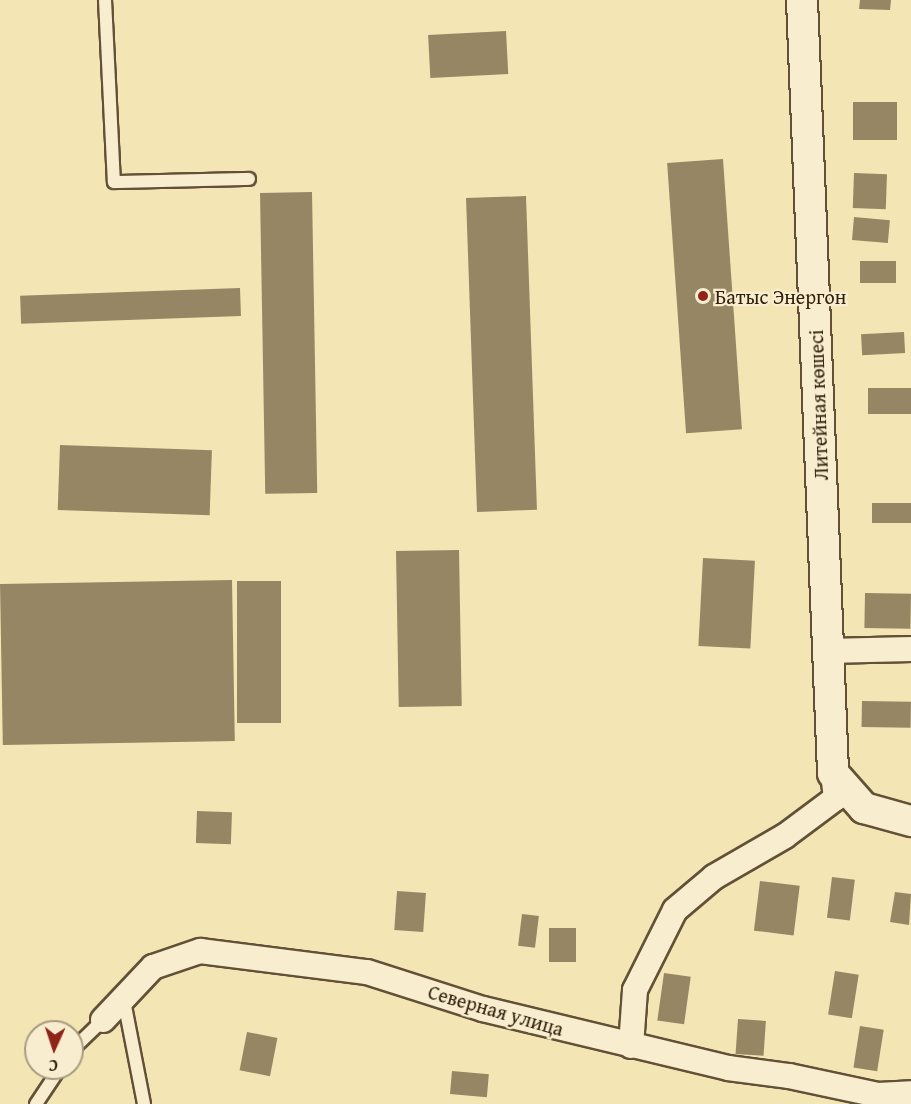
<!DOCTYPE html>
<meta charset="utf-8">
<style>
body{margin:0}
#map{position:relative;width:911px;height:1104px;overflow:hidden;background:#f4e5b5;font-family:"Gentium Book Plus",serif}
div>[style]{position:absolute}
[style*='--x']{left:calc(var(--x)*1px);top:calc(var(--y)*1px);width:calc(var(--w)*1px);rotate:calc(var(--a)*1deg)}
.building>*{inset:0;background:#968664;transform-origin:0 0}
.roads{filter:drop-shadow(2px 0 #625137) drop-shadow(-2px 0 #625137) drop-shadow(0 2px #625137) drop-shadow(0 -2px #625137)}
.service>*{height:12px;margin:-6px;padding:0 6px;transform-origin:6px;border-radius:6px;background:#f8eecf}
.minor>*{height:24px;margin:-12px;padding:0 12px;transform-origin:12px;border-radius:12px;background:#f8eecf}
.tertiary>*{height:30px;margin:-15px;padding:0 15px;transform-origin:15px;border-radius:15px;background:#f8eecf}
.dots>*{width:16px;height:16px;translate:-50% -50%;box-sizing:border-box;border:3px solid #f8eecf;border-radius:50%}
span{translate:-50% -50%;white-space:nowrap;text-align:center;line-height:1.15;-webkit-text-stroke:4.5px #f8eecf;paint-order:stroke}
.poi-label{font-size:20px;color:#31200d}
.left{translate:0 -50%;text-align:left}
.street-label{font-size:20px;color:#31200d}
.north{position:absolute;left:24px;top:1020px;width:60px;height:60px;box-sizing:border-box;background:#f8eecf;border:2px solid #a89c81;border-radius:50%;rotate:183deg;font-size:16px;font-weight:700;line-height:24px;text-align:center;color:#31200d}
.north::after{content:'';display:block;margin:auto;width:21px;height:27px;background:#8f2418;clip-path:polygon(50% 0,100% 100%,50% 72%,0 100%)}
</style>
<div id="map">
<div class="building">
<i style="clip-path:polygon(860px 0,891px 0,890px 10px,859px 9px)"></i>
<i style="left:506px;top:31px;width:43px;height:78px;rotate:87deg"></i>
<i style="left:853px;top:102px;width:44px;height:38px"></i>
<i style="left:723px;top:159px;width:271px;height:56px;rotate:86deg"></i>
<i style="left:854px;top:173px;width:33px;height:35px;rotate:2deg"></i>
<i style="left:312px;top:192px;width:301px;height:52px;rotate:89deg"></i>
<i style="left:526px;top:196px;width:314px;height:60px;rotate:88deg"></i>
<i style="left:854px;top:217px;width:36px;height:23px;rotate:5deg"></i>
<i style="left:860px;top:261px;width:36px;height:22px"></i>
<i style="left:240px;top:288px;width:28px;height:220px;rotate:88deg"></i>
<i style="left:904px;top:332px;width:21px;height:43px;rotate:87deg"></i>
<i style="left:868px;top:388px;width:43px;height:26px"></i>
<i style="left:60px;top:445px;width:152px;height:65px;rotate:2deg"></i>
<i style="left:872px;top:503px;width:39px;height:20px"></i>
<i style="left:459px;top:550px;width:156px;height:63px;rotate:89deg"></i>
<i style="left:703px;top:558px;width:52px;height:88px;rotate:3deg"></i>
<i style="left:232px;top:580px;width:161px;height:232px;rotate:89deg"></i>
<i style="left:237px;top:581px;width:44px;height:142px"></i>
<i style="left:865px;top:593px;width:46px;height:35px;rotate:1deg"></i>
<i style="left:862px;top:701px;width:49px;height:26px;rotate:1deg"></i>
<i style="left:197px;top:811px;width:35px;height:32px;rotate:2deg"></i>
<i style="left:832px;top:877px;width:23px;height:41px;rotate:7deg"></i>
<i style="left:760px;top:881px;width:40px;height:50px;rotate:7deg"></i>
<i style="left:397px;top:891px;width:29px;height:39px;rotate:4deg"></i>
<i style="clip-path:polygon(895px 892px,911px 894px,909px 925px,890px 922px)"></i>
<i style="left:522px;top:914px;width:17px;height:32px;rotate:7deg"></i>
<i style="left:549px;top:928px;width:27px;height:34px"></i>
<i style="left:835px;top:971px;width:24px;height:44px;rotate:9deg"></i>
<i style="left:664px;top:973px;width:27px;height:48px;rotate:8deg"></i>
<i style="left:738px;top:1019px;width:28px;height:35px;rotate:4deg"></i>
<i style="left:860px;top:1026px;width:24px;height:42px;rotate:9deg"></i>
<i style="left:247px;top:1032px;width:31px;height:39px;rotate:11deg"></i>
<i style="left:452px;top:1071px;width:37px;height:23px;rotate:5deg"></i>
</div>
<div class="roads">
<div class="service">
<i style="--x:105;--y:0;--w:182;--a:87.2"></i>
<i style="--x:114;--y:182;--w:135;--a:-1.3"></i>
<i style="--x:124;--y:1001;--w:105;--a:79"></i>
<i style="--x:72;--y:1050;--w:43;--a:-44.1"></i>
<i style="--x:36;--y:1104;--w:43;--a:-56.3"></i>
</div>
<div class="minor">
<i style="--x:828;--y:651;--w:83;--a:-1.4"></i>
<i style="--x:103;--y:1020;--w:73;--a:-46.7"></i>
<i style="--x:153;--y:967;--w:50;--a:-18.8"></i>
<i style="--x:200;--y:951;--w:168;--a:7.2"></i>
<i style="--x:367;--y:972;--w:122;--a:17.7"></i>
<i style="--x:483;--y:1009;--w:252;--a:13.5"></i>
<i style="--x:728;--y:1068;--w:62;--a:7.5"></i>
<i style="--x:789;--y:1076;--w:91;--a:12.1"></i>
<i style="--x:878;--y:1095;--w:33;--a:-3"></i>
<i style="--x:631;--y:1046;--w:56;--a:-85.9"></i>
<i style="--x:635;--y:990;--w:89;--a:-63.4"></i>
<i style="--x:675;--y:910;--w:51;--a:-40.2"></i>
<i style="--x:714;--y:877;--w:82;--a:-30"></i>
<i style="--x:785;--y:836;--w:64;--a:-36.7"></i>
<i style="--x:836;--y:798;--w:25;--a:-97"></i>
</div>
<div class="tertiary">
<i style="--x:802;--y:0;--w:774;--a:87.7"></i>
<i style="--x:833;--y:773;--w:47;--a:48.5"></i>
<i style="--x:864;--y:808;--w:49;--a:15.5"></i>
</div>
</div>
<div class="dots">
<i style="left:703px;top:296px;background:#8f2418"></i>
</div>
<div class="poi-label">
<span class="left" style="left:715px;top:296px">Батыс Энергон</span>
</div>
<div class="street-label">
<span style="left:818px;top:405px;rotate:-92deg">Литейная көшесі</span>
<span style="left:496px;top:1010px;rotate:16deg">Северная улица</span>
</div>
<div class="north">С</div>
</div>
